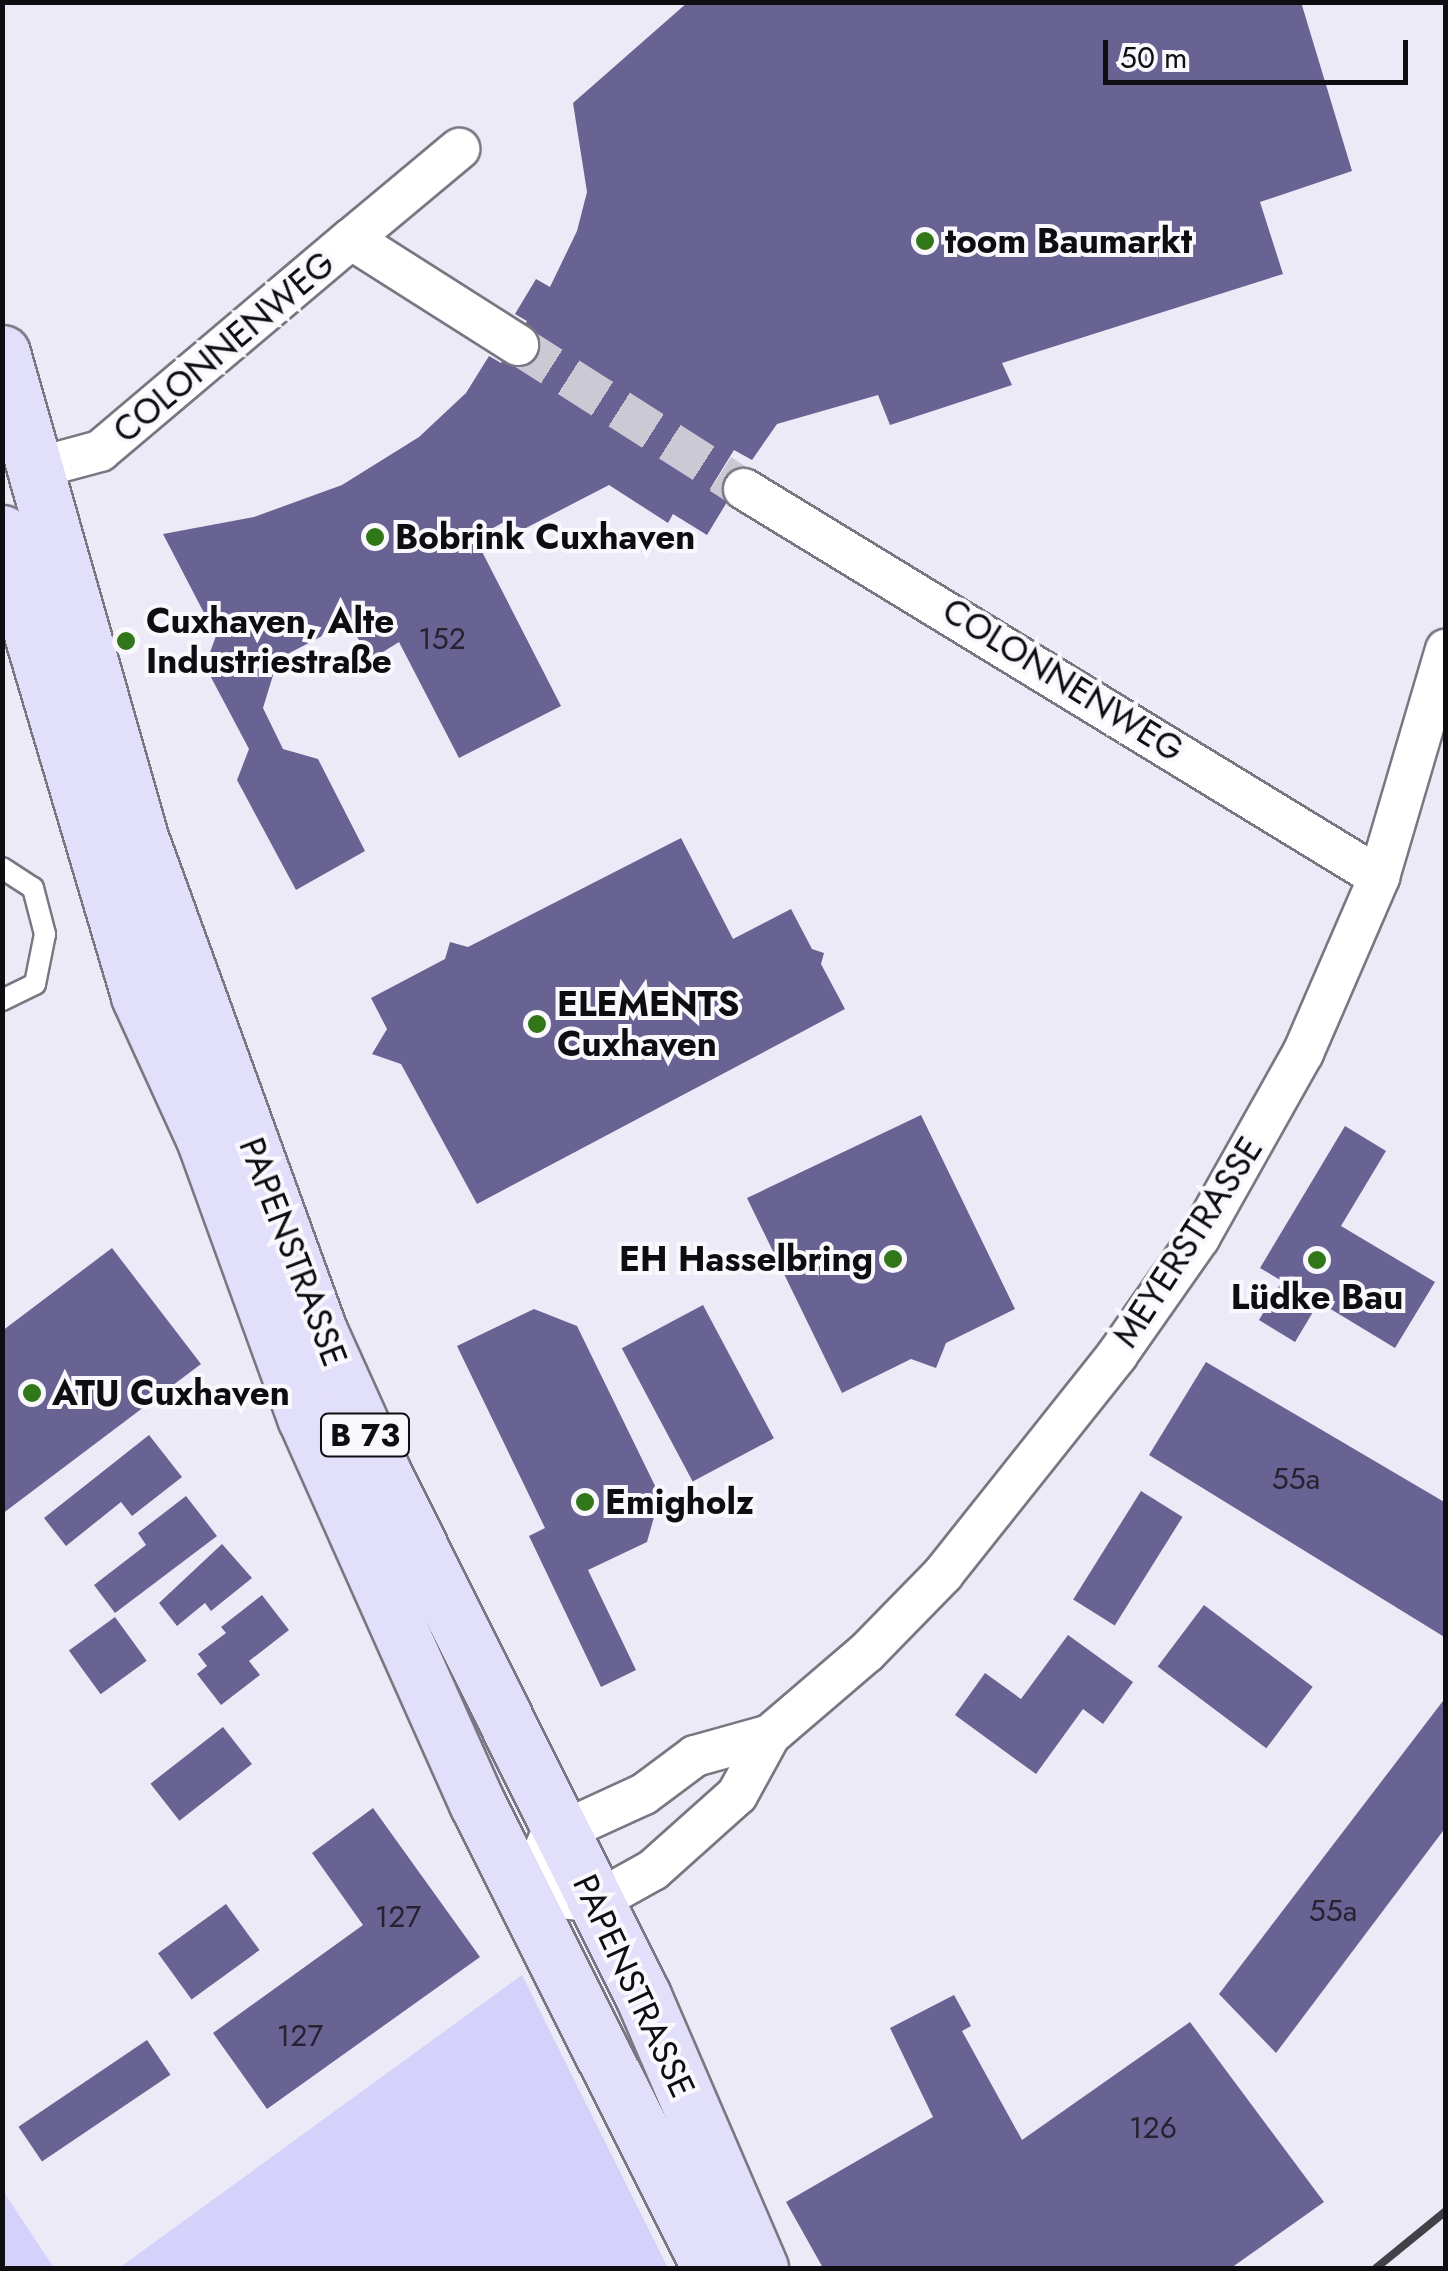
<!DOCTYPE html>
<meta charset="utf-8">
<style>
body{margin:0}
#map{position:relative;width:1448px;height:2271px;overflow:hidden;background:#ebeaf6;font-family:Jost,sans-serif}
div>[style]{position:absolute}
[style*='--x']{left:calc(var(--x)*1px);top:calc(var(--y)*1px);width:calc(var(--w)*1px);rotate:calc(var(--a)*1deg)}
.green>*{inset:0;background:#d4d1fa}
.building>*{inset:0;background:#696394;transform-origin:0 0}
.street-tunnel>*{height:40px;margin-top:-20px;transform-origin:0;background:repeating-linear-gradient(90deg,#cac9d4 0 40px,transparent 0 60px)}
.roads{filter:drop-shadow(2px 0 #787782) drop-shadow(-2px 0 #787782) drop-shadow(0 2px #787782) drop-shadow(0 -2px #787782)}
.lane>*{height:20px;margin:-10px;padding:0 10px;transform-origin:10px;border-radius:10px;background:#fff}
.street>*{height:40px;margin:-20px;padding:0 20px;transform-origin:20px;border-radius:20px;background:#fff}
.primary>*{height:55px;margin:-27.5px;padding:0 27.5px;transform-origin:27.5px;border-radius:27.5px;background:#e2dffb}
.rail>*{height:8px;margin:-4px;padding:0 4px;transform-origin:4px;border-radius:4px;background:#414147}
.dots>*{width:28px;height:28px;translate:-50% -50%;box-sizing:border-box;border:5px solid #f9f8fd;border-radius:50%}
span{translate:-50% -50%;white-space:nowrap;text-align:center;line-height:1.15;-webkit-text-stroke:8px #f9f8fd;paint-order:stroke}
.number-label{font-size:30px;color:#252332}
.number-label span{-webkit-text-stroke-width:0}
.shield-label span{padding:2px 8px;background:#f9f8fd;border:2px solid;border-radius:8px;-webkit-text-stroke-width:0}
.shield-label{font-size:32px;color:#0e0e12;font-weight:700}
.poi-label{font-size:35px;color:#0e0e12;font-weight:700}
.left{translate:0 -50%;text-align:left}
.right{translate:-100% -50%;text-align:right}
.street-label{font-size:35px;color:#0e0e12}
.frame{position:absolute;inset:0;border:5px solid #0e0e12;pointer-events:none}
.scale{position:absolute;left:1103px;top:40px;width:305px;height:45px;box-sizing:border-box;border:5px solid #0e0e12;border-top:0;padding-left:12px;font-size:30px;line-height:35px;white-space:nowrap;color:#0e0e12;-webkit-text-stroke:8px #f9f8fd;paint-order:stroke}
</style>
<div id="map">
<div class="green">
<i style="clip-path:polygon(522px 1975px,668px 2268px,119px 2268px)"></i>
<i style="clip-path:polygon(2px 2191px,3px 2191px,54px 2268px,3px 2268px)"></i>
</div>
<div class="building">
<i style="clip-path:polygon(688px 2px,1301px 2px,1352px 171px,1260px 202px,1283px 274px,1002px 363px,1012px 385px,890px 425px,878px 395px,777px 424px,752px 460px,734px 450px,710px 489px,727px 502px,707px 535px,673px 514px,668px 523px,609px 485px,524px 529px,504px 522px,475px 538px,561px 706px,459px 758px,399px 642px,370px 660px,349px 622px,278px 659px,263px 708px,283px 749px,318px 759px,365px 851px,296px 890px,237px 780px,249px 749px,205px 666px,216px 636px,163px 534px,254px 517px,342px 485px,419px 437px,466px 393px,489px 356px,501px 363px,527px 321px,515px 314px,536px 279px,550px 287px,577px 231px,587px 192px,573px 103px)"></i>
<i style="clip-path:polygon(681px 838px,733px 939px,791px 909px,812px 949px,824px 953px,821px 964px,845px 1009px,477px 1204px,401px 1064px,372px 1054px,387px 1029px,371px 998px,445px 959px,450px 942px,468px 947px)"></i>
<i style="clip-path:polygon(921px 1115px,1015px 1309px,946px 1343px,936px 1368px,911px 1359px,842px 1393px,747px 1198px)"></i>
<i style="clip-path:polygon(1345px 1126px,1386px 1151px,1341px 1226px,1435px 1282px,1395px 1348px,1319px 1302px,1295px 1342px,1259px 1320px,1282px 1281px,1260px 1268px)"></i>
<i style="clip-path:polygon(112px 1248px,201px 1364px,2px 1514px,2px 1331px)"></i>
<i style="left:703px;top:1305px;width:151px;height:92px;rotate:62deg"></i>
<i style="clip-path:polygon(534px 1309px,577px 1326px,660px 1496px,647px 1542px,588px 1570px,636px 1670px,601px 1687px,529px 1536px,545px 1528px,457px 1346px)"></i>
<i style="clip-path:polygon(1206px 1362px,1446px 1503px,1446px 1638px,1149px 1455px)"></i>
<i style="clip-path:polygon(149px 1435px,182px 1477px,132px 1516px,121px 1502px,66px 1546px,44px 1518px)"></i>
<i style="left:1141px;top:1491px;width:49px;height:128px;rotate:32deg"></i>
<i style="clip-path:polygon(186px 1496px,217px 1536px,115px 1613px,94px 1585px,146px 1545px,138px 1533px)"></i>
<i style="clip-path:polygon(222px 1544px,252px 1578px,211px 1611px,205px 1603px,177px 1626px,159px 1603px)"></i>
<i style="clip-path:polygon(262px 1595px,289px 1630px,249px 1661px,260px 1675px,221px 1705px,197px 1674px,207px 1666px,198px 1654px,226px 1633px,221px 1627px)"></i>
<i style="left:1204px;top:1605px;width:136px;height:77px;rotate:37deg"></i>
<i style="left:115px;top:1617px;width:54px;height:57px;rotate:54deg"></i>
<i style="clip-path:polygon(1068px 1635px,1133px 1682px,1103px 1724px,1083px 1709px,1036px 1774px,955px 1715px,985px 1673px,1021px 1699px)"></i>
<i style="clip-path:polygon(1446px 1697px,1446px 1827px,1276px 2053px,1219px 1994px)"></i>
<i style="left:223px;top:1727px;width:47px;height:92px;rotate:52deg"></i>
<i style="clip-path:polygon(373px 1808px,480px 1957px,267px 2109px,213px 2033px,363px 1925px,312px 1853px)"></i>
<i style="left:226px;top:1904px;width:57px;height:84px;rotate:54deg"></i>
<i style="clip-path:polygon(954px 1995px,971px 2026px,962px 2031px,1022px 2140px,1190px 2022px,1324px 2202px,1231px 2268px,823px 2268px,786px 2202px,933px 2117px,890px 2028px)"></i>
<i style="left:147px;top:2040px;width:42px;height:155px;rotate:56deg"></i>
</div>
<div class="street-tunnel">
<i style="--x:518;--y:345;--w:268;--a:32.5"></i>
</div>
<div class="roads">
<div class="lane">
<i style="--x:2;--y:868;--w:37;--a:33"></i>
<i style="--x:33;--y:888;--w:48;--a:75.4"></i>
<i style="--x:45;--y:934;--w:51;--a:101.3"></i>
<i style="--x:35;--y:984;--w:37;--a:154"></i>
</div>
<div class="street">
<i style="--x:351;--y:239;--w:141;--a:-39.8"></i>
<i style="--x:37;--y:468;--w:65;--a:-15.1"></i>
<i style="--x:100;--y:451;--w:329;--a:-40.2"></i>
<i style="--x:351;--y:239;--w:198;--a:32.4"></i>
<i style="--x:744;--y:489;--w:744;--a:31.43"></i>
<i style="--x:770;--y:1735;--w:78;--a:164.4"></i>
<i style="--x:695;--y:1756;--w:64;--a:143.3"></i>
<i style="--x:644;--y:1794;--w:103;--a:155.4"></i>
<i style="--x:550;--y:1837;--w:63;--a:113.3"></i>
<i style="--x:525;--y:1895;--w:57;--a:5"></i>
<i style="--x:582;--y:1900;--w:36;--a:-16"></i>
<i style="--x:617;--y:1890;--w:41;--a:-29.1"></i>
<i style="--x:653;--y:1870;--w:113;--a:-41.8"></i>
<i style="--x:737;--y:1795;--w:68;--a:-61.2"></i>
<i style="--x:770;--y:1735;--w:128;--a:-40.6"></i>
<i style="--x:867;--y:1652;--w:109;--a:-45.7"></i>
<i style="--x:943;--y:1574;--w:280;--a:-51.5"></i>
<i style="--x:1117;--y:1355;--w:143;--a:-55"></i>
<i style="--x:1199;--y:1238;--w:212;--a:-60.7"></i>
<i style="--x:1303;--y:1053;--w:192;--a:-66.6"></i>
<i style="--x:1379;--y:877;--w:237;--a:-73.6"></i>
</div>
<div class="primary">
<i style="--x:2;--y:353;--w:498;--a:74.1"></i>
<i style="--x:138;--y:832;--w:531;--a:70.06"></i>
<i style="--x:319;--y:1331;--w:156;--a:65.7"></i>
<i style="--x:383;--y:1473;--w:584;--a:63.57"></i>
<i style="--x:643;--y:1996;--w:296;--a:66.7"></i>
<i style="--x:2;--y:533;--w:483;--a:73.5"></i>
<i style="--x:139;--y:996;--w:159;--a:65.5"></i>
<i style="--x:205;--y:1141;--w:294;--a:70.1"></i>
<i style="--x:305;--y:1417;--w:423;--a:66"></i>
<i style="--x:477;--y:1803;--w:520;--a:63.39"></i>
</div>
</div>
<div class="rail">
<i style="--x:1376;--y:2268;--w:90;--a:-39.2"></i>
</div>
<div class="dots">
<i style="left:925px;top:241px;background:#317719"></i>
<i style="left:375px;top:537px;background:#317719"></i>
<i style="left:126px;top:641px;background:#317719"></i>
<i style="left:537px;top:1024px;background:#317719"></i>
<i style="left:893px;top:1259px;background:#317719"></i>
<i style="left:1317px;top:1260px;background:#317719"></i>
<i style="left:32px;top:1393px;background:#317719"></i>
<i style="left:585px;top:1502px;background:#317719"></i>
</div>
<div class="number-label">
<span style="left:442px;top:639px">152</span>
<span style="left:1296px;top:1479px">55a</span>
<span style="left:1333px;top:1911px">55a</span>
<span style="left:398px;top:1917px">127</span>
<span style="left:300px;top:2036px">127</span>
<span style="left:1153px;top:2128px">126</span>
</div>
<div class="shield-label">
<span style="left:365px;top:1435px">B 73</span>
</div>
<div class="poi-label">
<span class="left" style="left:945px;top:241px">toom Baumarkt</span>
<span class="left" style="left:395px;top:537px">Bobrink Cuxhaven</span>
<span class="left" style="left:146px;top:641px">Cuxhaven, Alte<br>Industriestraße</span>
<span class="left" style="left:557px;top:1024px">ELEMENTS<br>Cuxhaven</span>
<span class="right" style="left:873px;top:1259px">EH Hasselbring</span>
<span style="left:1317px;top:1297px">Lüdke Bau</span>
<span class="left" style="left:52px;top:1393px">ATU Cuxhaven</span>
<span class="left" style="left:605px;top:1502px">Emigholz</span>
</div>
<div class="street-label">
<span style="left:224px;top:347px;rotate:-40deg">COLONNENWEG</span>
<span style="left:1063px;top:680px;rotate:32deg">COLONNENWEG</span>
<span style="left:1188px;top:1242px;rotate:-57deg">MEYERSTRASSE</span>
<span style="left:293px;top:1252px;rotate:69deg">PAPENSTRASSE</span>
<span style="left:634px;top:1986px;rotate:65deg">PAPENSTRASSE</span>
</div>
<div class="frame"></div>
<div class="scale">50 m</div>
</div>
